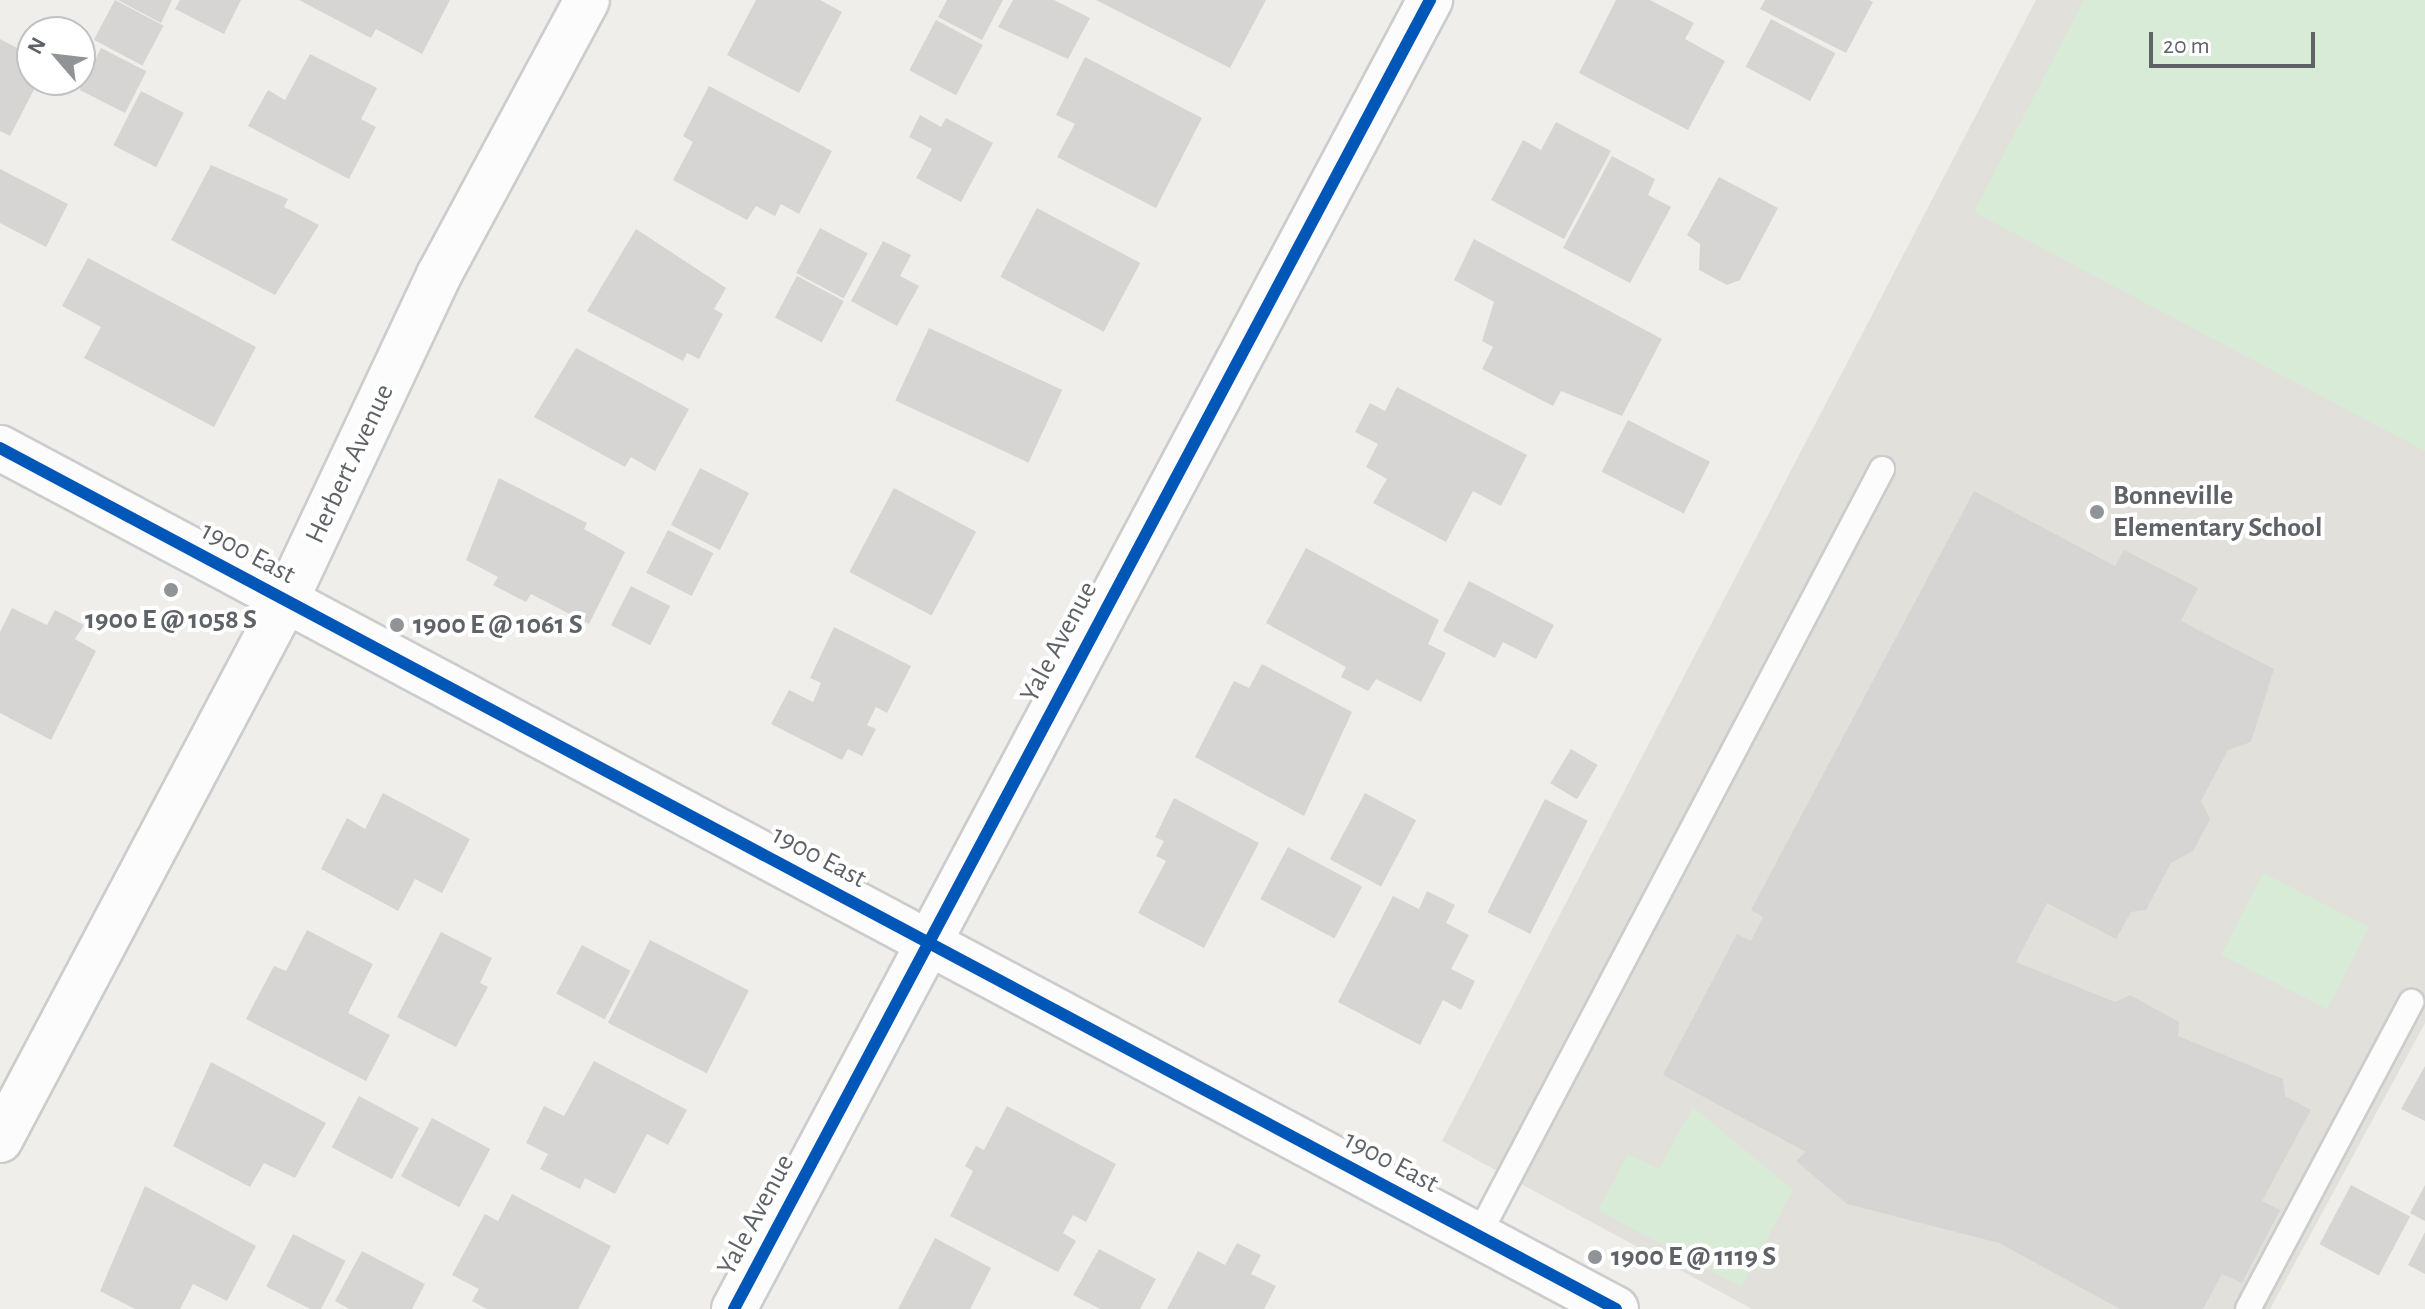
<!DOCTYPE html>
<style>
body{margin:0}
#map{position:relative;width:2425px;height:1309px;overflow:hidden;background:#efeeea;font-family:"Alegreya Sans",sans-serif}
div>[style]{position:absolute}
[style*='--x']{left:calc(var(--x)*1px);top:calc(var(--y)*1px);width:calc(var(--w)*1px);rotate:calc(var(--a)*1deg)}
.education>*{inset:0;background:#e2e0da}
.green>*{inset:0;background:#d8ebd6;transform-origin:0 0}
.building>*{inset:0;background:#d6d5d3;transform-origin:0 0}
.roads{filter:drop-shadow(2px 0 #cbcccc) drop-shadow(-2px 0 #cbcccc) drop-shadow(0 2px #cbcccc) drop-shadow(0 -2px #cbcccc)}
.lane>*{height:24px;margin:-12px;padding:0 12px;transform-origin:12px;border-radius:12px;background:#fdfcfc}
.street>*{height:44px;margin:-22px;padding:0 22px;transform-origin:22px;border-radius:22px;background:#fdfcfc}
.cycleway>*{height:12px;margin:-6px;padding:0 6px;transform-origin:6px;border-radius:6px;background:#0057b8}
.dots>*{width:22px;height:22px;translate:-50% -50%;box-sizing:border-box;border:4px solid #fff;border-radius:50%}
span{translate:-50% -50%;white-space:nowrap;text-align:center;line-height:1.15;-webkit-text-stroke:8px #fff;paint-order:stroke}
.street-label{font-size:28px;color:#5f6368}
.poi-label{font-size:28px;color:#5f6368;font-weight:700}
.left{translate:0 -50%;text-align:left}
.north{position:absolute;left:16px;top:16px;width:80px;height:80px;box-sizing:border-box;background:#fff;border:2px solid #bfc1c3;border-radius:50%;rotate:298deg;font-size:22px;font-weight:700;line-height:32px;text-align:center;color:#5f6368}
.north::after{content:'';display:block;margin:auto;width:28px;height:36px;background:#919496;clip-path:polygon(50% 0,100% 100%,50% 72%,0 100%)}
.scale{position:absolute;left:2149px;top:32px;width:166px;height:36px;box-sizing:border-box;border:4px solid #5f6368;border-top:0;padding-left:10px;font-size:24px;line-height:28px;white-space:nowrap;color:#5f6368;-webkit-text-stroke:6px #fff;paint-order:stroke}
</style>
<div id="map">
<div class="education">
<i style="clip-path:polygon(2036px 0,2425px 0,2425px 1023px,2270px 1309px,1752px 1309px,1442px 1141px)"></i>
</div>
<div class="green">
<i style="clip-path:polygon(2084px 0,2425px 0,2425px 451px,1974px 212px)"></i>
<i style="left:2263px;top:873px;width:119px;height:92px;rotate:27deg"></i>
<i style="clip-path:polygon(1693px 1107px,1793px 1190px,1741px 1287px,1598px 1210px,1628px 1154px,1659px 1169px)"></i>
</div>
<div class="building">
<i style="left:115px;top:0;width:55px;height:45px;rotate:28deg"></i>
<i style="clip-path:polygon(118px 0,172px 0,161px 23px)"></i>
<i style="clip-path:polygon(180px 0,241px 0,224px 34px,175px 9px)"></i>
<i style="clip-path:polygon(299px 0,450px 0,422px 54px,376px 29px,371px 38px)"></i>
<i style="clip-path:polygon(756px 0,820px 0,842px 12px,799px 93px,727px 55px)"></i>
<i style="clip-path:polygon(947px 0,1003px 0,982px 40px,938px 17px)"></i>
<i style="clip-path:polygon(1013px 0,1054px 0,1090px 18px,1068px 59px,998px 27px)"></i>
<i style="clip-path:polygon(1096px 0,1266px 0,1230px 68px)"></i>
<i style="clip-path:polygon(1616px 0,1650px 0,1694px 23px,1685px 39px,1725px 61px,1688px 130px,1579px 73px)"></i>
<i style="clip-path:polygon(1765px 0,1869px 0,1873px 2px,1846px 53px,1760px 9px)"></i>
<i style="left:1771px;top:19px;width:73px;height:54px;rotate:28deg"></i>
<i style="left:936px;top:20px;width:53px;height:57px;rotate:28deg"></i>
<i style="clip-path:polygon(0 39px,32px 56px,32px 80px,39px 80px,10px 136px,0 131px)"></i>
<i style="left:101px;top:48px;width:51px;height:47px;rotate:27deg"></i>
<i style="clip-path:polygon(310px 54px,377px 88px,361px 119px,376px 127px,349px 179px,248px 126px,268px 90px,285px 100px)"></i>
<i style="clip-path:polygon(1085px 57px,1202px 118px,1156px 208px,1057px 157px,1075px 124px,1056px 115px)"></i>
<i style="clip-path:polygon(709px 86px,832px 151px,799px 214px,781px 204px,775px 216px,756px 206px,747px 220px,673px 180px,693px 142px,683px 136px)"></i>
<i style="left:141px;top:91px;width:48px;height:61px;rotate:27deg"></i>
<i style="clip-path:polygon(920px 115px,941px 127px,946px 118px,993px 143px,961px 202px,916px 178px,932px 149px,909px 137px)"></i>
<i style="clip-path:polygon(1556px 122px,1611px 151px,1564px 239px,1491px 200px,1523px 140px,1541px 150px)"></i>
<i style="clip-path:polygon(1612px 156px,1655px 179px,1648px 195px,1671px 207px,1630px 283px,1563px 248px)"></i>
<i style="clip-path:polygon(211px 165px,288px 199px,284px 207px,319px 225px,275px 295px,171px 240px)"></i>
<i style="clip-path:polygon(0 169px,68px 204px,46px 247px,0 223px)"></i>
<i style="clip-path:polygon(1719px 177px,1778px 208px,1740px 280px,1727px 285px,1699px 270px,1700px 244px,1687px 235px)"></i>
<i style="left:1037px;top:208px;width:117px;height:78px;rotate:28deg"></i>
<i style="left:820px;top:228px;width:54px;height:51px;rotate:28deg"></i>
<i style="clip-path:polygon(636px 229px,726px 288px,714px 309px,723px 314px,699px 359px,687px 353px,683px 361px,587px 311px)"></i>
<i style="clip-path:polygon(1474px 239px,1662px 339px,1622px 416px,1561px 391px,1553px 406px,1482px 369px,1493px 347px,1482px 341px,1494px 302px,1454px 280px)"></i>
<i style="clip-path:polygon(883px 241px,911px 255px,900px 276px,919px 286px,897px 326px,851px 301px)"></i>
<i style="clip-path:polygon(88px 258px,256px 347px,214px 427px,84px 358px,101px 327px,62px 306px)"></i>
<i style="left:797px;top:276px;width:53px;height:47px;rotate:28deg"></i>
<i style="left:929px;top:328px;width:147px;height:80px;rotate:25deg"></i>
<i style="clip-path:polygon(576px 348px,689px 409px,655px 471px,631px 457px,625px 467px,534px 417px)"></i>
<i style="clip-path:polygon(1397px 387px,1527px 455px,1501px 506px,1473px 491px,1446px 542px,1373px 503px,1387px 479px,1366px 467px,1378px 444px,1355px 432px,1370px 403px,1385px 411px)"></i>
<i style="left:1628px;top:420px;width:92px;height:58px;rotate:27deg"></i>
<i style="left:700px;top:468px;width:55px;height:64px;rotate:27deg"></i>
<i style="clip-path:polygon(499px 478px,587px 523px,584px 529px,625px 552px,589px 624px,531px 594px,526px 602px,493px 585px,498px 577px,466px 560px)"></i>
<i style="left:894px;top:488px;width:93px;height:95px;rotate:28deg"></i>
<i style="clip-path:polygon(1974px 491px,2115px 566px,2124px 550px,2198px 588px,2181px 621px,2274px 669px,2251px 742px,2228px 750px,2201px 801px,2210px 819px,2193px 851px,2171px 863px,2146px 910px,2131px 912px,2116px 939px,2047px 903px,2016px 962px,2115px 1002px,2130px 995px,2179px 1022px,2178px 1036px,2283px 1079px,2285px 1096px,2311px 1110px,2262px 1201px,2280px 1210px,2242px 1283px,2222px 1274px,2203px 1309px,2120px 1309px,1999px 1243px,1847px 1204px,1796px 1161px,1806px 1152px,1663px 1075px,1737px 934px,1751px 941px,1763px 917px,1751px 910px)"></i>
<i style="left:668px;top:530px;width:51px;height:48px;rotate:27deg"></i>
<i style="clip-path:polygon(1306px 548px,1439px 620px,1428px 644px,1446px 653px,1421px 702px,1376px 679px,1368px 691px,1341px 677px,1346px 667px,1266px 623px)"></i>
<i style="clip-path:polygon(1469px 581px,1554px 625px,1536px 659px,1503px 642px,1495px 658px,1443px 631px)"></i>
<i style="left:631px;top:586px;width:44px;height:44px;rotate:27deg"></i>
<i style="clip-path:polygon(12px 608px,47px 625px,55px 610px,84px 625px,75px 639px,96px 651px,51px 740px,0 713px,0 632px)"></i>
<i style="clip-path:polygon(834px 627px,911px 666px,887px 713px,876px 707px,867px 725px,876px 729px,862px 756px,848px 749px,842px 760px,771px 724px,789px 690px,813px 702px,821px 683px,810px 678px)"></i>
<i style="clip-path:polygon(1262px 664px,1352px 712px,1304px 816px,1195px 757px,1234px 681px,1249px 688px)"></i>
<i style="left:1571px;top:749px;width:31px;height:40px;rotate:31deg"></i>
<i style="clip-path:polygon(383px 793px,470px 839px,442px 893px,415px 879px,398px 911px,321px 869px,347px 818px,365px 829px)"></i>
<i style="left:1365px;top:793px;width:58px;height:75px;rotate:28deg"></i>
<i style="clip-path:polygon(1174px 798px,1259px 843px,1204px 948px,1138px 913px,1166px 861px,1156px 856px,1164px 841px,1155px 837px)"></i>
<i style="left:1545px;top:799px;width:48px;height:127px;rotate:27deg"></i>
<i style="left:1288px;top:847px;width:84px;height:59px;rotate:28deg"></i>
<i style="clip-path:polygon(1427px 891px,1455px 905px,1446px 923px,1469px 935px,1451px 969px,1475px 981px,1461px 1010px,1443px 1000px,1420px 1045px,1338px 1002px,1393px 896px,1419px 909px)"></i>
<i style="clip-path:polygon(307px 930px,373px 964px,348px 1013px,390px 1035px,366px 1081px,246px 1019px,274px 966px,286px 971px)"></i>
<i style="clip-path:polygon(441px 932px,492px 958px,480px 983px,488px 987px,456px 1047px,397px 1017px)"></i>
<i style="left:650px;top:940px;width:111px;height:93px;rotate:27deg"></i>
<i style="left:582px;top:945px;width:55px;height:55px;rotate:28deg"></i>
<i style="clip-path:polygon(594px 1061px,687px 1110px,668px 1145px,647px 1134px,615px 1194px,585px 1178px,580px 1189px,540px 1169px,548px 1154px,526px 1143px,544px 1106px,564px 1116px)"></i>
<i style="clip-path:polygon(211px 1062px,326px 1123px,295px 1178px,264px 1163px,250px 1187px,173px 1146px)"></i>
<i style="clip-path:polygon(2425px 1066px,2425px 1121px,2401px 1109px)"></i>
<i style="left:359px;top:1096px;width:68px;height:58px;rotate:28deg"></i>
<i style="clip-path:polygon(1007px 1106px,1116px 1164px,1086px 1222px,1073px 1215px,1063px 1233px,1076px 1241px,1058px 1272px,950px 1216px,973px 1171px,965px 1166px,976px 1146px,984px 1150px)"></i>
<i style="left:432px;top:1118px;width:66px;height:66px;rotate:28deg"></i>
<i style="left:2351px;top:1185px;width:67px;height:67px;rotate:28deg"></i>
<i style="clip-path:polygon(2425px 1185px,2425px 1221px,2410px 1213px)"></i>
<i style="clip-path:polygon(145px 1186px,256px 1246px,227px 1301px,193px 1284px,180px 1309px,135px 1309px,100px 1291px)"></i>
<i style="clip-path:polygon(512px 1194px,611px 1246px,578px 1309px,487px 1309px,472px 1301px,479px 1289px,452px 1275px,485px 1214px,498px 1221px)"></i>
<i style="clip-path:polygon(2425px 1232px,2425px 1274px,2408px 1265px)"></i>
<i style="left:293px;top:1234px;width:59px;height:59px;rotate:27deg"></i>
<i style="clip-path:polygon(935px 1238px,991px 1268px,970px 1309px,898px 1309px)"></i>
<i style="clip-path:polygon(1237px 1243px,1261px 1255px,1251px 1274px,1276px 1286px,1264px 1309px,1167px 1309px,1198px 1251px,1225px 1265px)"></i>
<i style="clip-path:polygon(1099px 1249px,1156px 1279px,1140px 1309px,1100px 1309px,1073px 1295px)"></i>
<i style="clip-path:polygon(362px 1251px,425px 1284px,412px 1309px,349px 1309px,335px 1301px)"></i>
</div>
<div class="roads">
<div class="lane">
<i style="--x:1478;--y:1236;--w:867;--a:-62.22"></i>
<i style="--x:2248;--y:1309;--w:348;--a:-62"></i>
</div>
<div class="street">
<i style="--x:0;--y:448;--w:1831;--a:28.05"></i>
<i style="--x:0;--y:1140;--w:611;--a:-62.09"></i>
<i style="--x:286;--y:600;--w:359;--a:-64.8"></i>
<i style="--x:439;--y:275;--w:312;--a:-61.7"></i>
<i style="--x:734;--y:1309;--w:1483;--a:-62"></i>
</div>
</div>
<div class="cycleway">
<i style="--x:0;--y:448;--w:1831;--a:28.05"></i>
<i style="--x:734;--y:1309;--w:1483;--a:-62"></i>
</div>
<div class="dots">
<i style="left:2097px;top:512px;background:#919496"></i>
<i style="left:171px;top:590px;background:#919496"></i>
<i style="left:397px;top:625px;background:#919496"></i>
<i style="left:1595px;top:1257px;background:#919496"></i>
</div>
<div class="street-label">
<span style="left:350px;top:464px;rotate:-65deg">Herbert Avenue</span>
<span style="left:248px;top:553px;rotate:28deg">1900 East</span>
<span style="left:1059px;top:642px;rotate:-62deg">Yale Avenue</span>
<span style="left:819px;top:857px;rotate:28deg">1900 East</span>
<span style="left:1391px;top:1162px;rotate:28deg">1900 East</span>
<span style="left:756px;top:1215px;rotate:-62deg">Yale Avenue</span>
</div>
<div class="poi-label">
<span class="left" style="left:2113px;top:512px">Bonneville<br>Elementary School</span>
<span style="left:171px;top:620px">1900 E @ 1058 S</span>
<span class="left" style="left:413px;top:625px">1900 E @ 1061 S</span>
<span class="left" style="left:1611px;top:1257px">1900 E @ 1119 S</span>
</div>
<div class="north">N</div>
<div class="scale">20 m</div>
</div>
